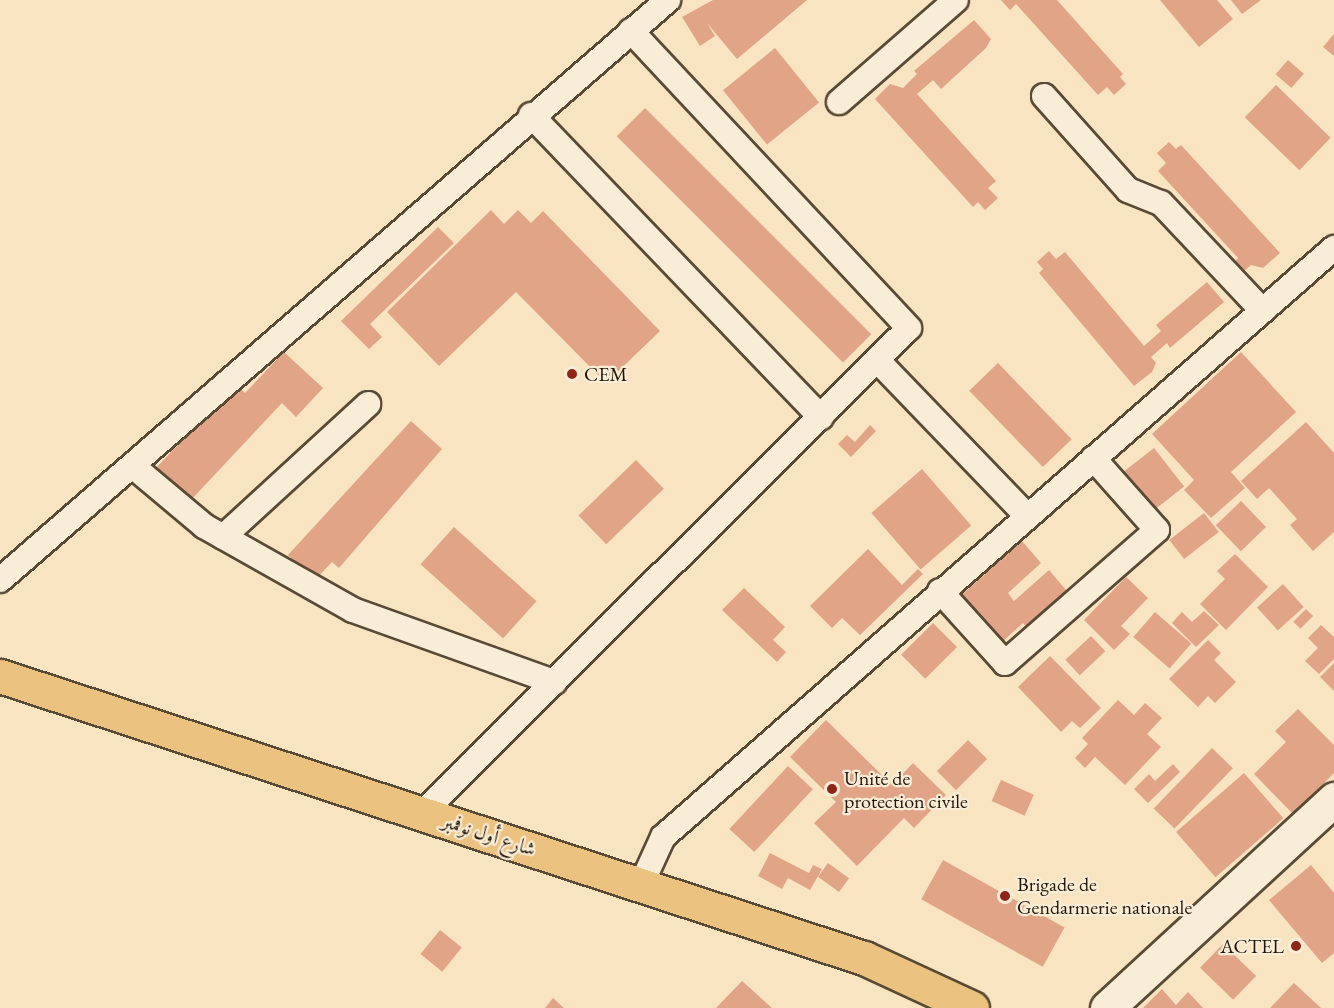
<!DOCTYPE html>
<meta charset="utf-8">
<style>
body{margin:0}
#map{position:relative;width:1334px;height:1008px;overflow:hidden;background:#f8e4c1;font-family:"EB Garamond",Amiri,serif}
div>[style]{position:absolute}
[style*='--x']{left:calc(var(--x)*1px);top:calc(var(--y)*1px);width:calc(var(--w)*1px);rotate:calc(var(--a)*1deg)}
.building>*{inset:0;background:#e1a487;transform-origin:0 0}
.roads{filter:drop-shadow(2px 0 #594a35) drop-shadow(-2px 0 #594a35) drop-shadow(0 2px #594a35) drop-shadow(0 -2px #594a35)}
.street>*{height:24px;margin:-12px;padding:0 12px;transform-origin:12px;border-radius:12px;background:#faedd7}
.secondary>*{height:33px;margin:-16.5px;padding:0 16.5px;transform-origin:16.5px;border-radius:16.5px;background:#faedd7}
.primary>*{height:33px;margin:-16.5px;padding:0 16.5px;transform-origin:16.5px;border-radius:16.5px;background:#ecc280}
.dots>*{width:16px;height:16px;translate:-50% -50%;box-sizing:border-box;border:3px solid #faedd7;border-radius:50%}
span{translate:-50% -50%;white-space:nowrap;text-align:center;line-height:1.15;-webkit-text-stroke:4.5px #faedd7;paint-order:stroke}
.poi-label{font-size:20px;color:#241606}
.left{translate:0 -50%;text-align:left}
.right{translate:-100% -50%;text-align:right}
.street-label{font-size:20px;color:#241606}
</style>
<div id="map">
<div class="building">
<i style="clip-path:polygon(713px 0,807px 0,737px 59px,707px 23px,715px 36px,700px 46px,682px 17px)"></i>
<i style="clip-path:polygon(1001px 0,1057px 0,1123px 74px,1120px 77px,1126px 84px,1114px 95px,1107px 87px,1098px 95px,1016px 4px,1010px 10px)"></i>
<i style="clip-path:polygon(1160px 0,1217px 0,1233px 19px,1199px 47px)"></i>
<i style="clip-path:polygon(1231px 0,1261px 0,1242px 14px)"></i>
<i style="clip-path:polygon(974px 20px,991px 39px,986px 48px,941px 89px,933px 80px,917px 94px,996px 181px,988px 188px,998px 198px,985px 210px,978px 202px,973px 207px,875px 99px,890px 84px,903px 88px,917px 74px,914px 71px)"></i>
<i style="clip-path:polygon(1334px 34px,1334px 56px,1323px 47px)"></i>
<i style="left:775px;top:48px;width:70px;height:67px;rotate:51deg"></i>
<i style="left:1288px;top:60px;width:21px;height:19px;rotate:41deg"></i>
<i style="left:1276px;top:85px;width:76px;height:45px;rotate:44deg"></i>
<i style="left:645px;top:108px;width:320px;height:40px;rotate:45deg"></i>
<i style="clip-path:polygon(1169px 142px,1176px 149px,1181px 145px,1280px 253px,1263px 268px,1251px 265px,1242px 273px,1233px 263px,1238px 258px,1158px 171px,1166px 163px,1157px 153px)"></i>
<i style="clip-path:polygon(491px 210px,504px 224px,518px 210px,531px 223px,543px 211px,660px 331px,606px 383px,516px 292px,439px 366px,387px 312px)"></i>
<i style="clip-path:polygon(438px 227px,454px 243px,370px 324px,382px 337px,369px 349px,341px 321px)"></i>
<i style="clip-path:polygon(1049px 251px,1056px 259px,1065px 252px,1144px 346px,1161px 331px,1156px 325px,1207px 282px,1224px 302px,1170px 348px,1167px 343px,1151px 357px,1156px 363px,1152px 372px,1134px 386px,1039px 273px,1043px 269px,1037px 262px)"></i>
<i style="clip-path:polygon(284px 352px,323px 388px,296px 417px,282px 403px,190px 501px,156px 468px,235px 384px,245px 393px)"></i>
<i style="clip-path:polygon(1241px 352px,1296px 412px,1231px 472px,1245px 488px,1211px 518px,1184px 490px,1194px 480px,1152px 434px)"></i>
<i style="left:998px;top:363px;width:106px;height:40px;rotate:46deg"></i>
<i style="clip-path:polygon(411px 421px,442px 449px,339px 568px,332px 562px,315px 580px,288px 555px)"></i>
<i style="clip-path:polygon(1306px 422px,1334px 453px,1334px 532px,1313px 551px,1290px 525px,1297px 519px,1269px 488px,1257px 499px,1241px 481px)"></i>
<i style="clip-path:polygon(870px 425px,876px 431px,851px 457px,838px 444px,847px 435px,855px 442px)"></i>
<i style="left:1154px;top:448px;width:49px;height:39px;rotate:52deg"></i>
<i style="left:636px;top:460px;width:40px;height:80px;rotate:46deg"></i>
<i style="left:922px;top:469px;width:75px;height:67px;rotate:49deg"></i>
<i style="left:1241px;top:501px;width:36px;height:35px;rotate:46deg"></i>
<i style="left:1204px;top:513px;width:24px;height:44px;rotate:52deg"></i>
<i style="left:454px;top:527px;width:111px;height:50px;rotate:42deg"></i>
<i style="clip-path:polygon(1022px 541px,1041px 563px,1008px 593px,1014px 601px,1049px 570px,1072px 597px,1032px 633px,1023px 623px,999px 645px,957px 599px)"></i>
<i style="clip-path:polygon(868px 549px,902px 585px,918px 569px,923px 574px,860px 635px,842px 618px,832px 628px,810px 606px)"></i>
<i style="clip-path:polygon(1235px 554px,1268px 587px,1226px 630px,1200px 604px,1225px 579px,1217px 571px)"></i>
<i style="clip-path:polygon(1126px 577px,1148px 598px,1121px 626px,1130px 634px,1114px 650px,1084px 620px)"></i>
<i style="left:1283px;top:584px;width:31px;height:35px;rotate:48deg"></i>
<i style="clip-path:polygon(744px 588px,785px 627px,773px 640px,786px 652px,777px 662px,722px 610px)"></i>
<i style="left:1306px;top:609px;width:10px;height:18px;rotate:45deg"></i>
<i style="clip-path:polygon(1204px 611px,1219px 625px,1196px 647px,1172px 623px,1182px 612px,1192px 622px)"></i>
<i style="left:1155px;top:612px;width:48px;height:33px;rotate:41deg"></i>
<i style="left:933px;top:623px;width:34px;height:45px;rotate:45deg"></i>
<i style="clip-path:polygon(1321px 625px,1334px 637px,1334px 659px,1319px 674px,1305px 661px,1318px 648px,1308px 638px)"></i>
<i style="left:1091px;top:636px;width:21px;height:35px;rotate:47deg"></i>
<i style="clip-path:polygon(1208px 640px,1221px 653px,1214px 660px,1236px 682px,1215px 703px,1208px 696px,1198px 707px,1169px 679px)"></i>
<i style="clip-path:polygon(1050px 656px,1101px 708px,1080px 728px,1072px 721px,1061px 732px,1018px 687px)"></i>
<i style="clip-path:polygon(1334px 663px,1334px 691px,1320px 677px)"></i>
<i style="clip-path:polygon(1118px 700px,1134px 715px,1145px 703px,1162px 718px,1147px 734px,1161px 747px,1125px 785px,1095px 757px,1085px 768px,1075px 758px,1088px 744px,1082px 738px)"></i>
<i style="clip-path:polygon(1298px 709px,1334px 745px,1334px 773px,1293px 814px,1254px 774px,1286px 742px,1275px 731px)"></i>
<i style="clip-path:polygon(826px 720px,892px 785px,913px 763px,946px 795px,914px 828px,904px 818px,857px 866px,814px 823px,836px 802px,790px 757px)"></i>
<i style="left:968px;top:740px;width:27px;height:44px;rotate:45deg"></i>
<i style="left:1212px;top:748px;width:29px;height:84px;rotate:44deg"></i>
<i style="clip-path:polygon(1173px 764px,1180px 772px,1148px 803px,1134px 789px,1149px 774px,1155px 781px)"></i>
<i style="left:788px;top:766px;width:34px;height:86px;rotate:43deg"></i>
<i style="left:1244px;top:773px;width:60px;height:90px;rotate:49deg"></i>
<i style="left:1001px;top:780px;width:36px;height:23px;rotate:24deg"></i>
<i style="clip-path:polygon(770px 853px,809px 873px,813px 865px,822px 869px,810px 890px,788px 878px,782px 889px,758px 876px)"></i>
<i style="left:943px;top:860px;width:139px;height:45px;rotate:29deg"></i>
<i style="left:828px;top:863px;width:26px;height:17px;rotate:36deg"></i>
<i style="clip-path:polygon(1311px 865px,1334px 893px,1334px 953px,1322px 963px,1269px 900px)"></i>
<i style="left:440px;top:930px;width:28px;height:31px;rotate:39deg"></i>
<i style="left:1223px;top:944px;width:46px;height:33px;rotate:44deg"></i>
<i style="clip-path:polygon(742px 981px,772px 1008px,716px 1008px)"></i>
<i style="clip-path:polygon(1294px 983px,1321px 1008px,1270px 1008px)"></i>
<i style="clip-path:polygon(1162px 989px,1176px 1005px,1188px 992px,1203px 1008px,1143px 1008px)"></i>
<i style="clip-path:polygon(553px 998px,564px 1008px,545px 1008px)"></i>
</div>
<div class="roads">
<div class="street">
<i style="--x:1044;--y:96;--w:126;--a:48.2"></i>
<i style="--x:1128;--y:190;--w:35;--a:22"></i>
<i style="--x:1161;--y:203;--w:147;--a:46.7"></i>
<i style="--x:839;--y:102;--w:155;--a:-41.1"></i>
<i style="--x:531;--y:115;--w:419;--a:46.2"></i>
<i style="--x:878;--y:361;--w:214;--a:46.1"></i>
<i style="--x:135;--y:468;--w:90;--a:40"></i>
<i style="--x:204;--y:526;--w:171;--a:29.4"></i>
<i style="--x:353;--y:610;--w:214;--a:19.7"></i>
<i style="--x:223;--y:537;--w:197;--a:-42.5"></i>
<i style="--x:0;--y:580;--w:885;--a:-40.97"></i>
<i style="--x:940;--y:591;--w:97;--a:47.9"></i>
<i style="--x:1005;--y:663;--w:202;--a:-41.2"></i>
<i style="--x:1157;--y:530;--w:96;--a:-131.6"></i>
<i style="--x:422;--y:813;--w:687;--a:-44.88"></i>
<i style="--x:909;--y:328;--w:407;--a:-133.1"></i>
<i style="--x:641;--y:885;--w:53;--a:-65.4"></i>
<i style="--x:663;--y:837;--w:893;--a:-41.28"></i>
</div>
<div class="secondary">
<i style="--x:1107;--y:1008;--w:309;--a:-42.6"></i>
</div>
<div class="primary">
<i style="--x:0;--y:676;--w:909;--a:18.08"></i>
<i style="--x:864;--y:958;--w:119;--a:24.8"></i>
</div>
</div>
<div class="dots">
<i style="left:572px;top:374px;background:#8f2418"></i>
<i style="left:832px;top:789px;background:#8f2418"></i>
<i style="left:1005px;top:896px;background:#8f2418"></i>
<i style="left:1296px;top:946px;background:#8f2418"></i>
</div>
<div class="poi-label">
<span class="left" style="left:584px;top:374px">CEM</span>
<span class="left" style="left:844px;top:790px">Unité de<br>protection civile</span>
<span class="left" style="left:1017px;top:896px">Brigade de<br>Gendarmerie nationale</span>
<span class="right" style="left:1284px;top:946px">ACTEL</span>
</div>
<div class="street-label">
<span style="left:489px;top:835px;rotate:18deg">شارع أول نوفمبر</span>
</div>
</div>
